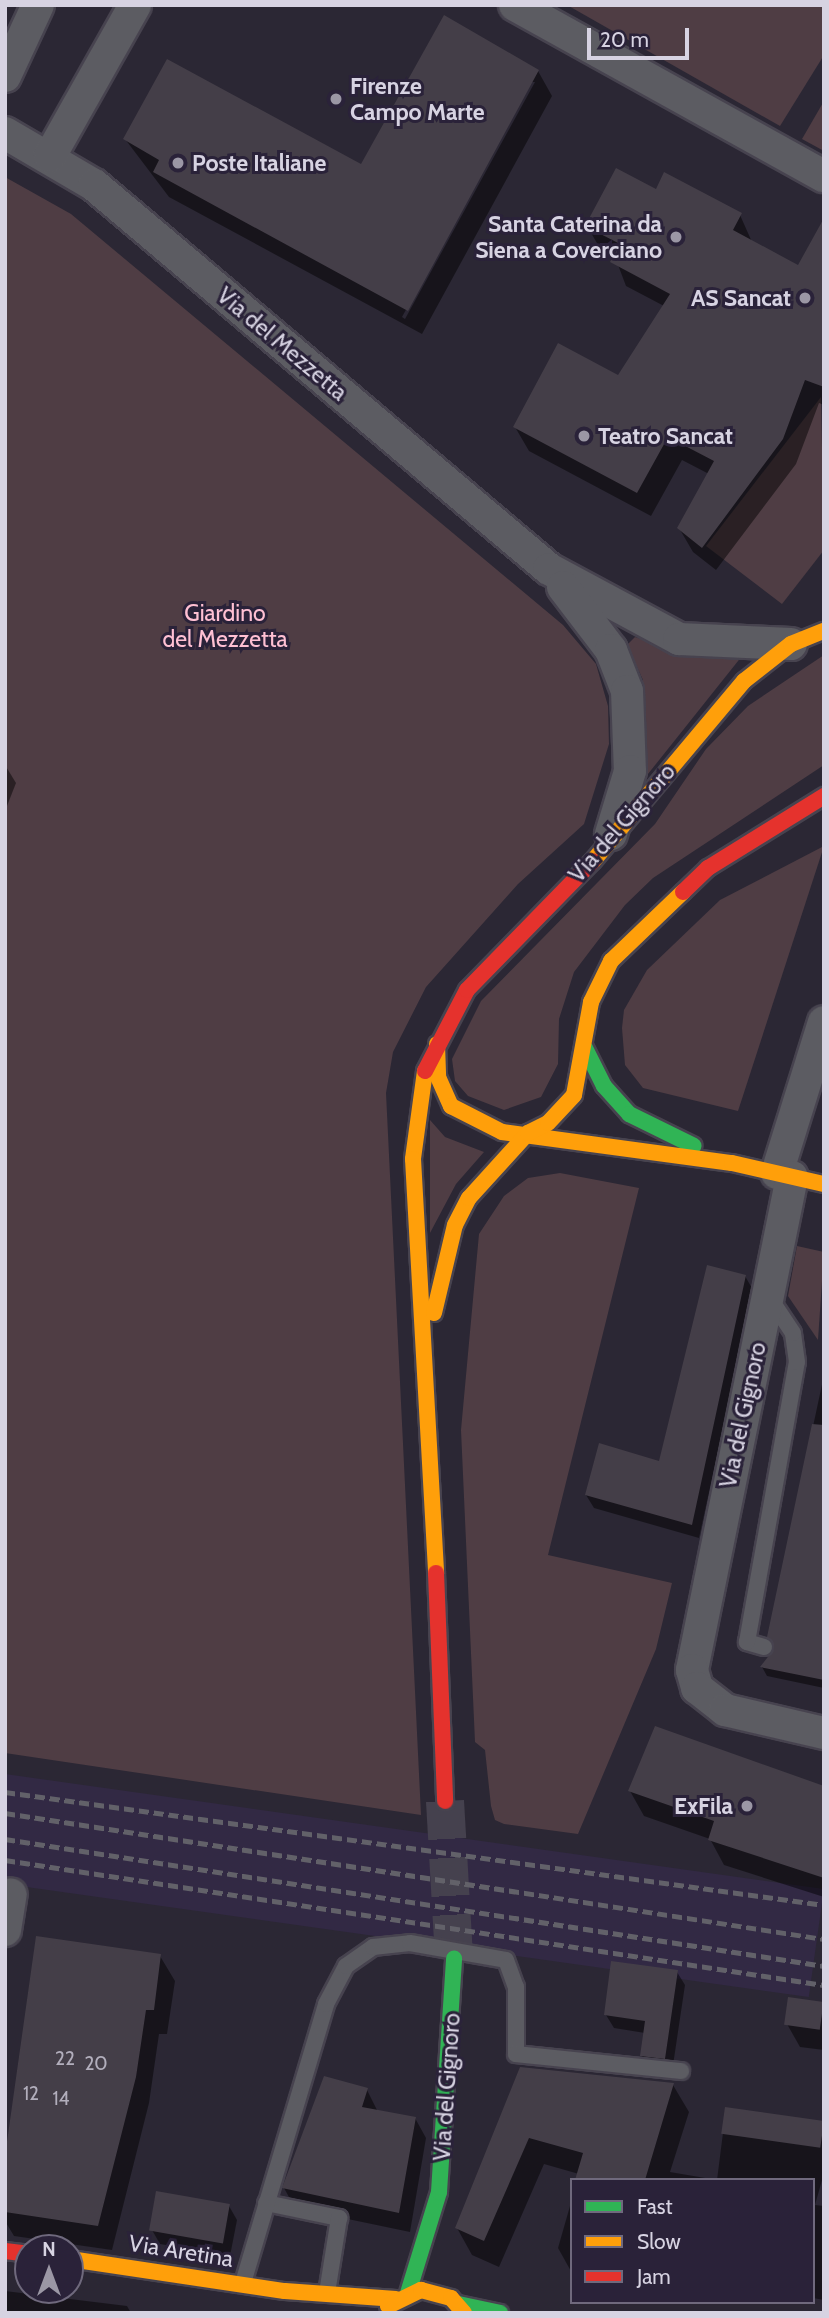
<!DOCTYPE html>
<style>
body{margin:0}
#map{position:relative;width:829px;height:2318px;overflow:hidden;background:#2b2734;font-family:Cabin,sans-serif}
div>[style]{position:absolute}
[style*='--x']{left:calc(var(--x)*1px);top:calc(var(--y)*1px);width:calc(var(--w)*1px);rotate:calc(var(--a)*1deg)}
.built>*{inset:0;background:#322944;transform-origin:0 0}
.green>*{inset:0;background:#4f3d44}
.shadow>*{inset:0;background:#0007}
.building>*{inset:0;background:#443e48;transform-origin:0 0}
.secondary-tunnel>*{height:38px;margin-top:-19px;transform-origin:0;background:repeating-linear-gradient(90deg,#45414e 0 38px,transparent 0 57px)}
.roads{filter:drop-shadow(2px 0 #47434f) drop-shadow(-2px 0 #47434f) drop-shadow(0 2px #47434f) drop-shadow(0 -2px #47434f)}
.lane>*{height:16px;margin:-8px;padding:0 8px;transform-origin:8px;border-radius:8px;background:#5c5c62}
.street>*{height:32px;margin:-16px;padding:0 16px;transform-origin:16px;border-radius:16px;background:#5c5c62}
.fast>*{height:16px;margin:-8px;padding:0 8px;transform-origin:8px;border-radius:8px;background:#30b455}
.slow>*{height:16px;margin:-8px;padding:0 8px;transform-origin:8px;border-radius:8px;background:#ff9f0a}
.jam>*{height:16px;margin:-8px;padding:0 8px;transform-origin:8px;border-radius:8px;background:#e5322d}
.rail>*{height:5px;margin-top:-2.5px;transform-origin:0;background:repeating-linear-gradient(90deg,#626169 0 10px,transparent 0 15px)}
.dots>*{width:19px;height:19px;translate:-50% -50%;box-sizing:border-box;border:4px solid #2a2239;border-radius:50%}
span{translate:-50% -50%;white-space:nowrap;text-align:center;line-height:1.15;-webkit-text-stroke:6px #2a2239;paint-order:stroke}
.number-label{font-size:19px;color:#b2aebc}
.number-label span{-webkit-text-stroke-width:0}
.poi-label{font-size:23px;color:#d7d3e2;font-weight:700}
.left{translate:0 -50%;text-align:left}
.right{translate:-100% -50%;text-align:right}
.street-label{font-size:23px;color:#d7d3e2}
.park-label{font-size:23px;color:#ffc0d3}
.frame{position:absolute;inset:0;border:7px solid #d7d3e2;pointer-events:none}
.legend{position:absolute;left:570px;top:2178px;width:245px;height:126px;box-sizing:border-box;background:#2a2239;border:2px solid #6f697d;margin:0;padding:9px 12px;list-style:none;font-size:21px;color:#d7d3e2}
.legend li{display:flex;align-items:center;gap:14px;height:35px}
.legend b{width:35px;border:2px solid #6f697d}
.north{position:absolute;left:14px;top:2234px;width:70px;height:70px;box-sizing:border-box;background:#2a2239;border:2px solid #6f697d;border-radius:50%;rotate:0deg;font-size:19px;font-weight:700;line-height:28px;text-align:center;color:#d7d3e2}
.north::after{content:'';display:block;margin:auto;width:24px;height:32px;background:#9b97a5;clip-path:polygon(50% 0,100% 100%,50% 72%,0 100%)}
.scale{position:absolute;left:587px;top:28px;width:102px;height:32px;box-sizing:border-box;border:4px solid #d7d3e2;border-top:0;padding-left:9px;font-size:21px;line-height:24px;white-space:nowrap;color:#d7d3e2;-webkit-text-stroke:5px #2a2239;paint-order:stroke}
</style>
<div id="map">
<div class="built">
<i style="left:5px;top:1774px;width:827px;height:109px;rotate:8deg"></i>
</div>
<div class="green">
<i style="clip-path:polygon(567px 5px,824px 5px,824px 55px,780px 126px)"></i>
<i style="clip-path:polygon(824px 101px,824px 151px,802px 139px)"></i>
<i style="clip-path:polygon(5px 177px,71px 214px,563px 625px,596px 664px,608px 706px,609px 744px,584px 824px,518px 884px,426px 987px,393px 1052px,386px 1093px,421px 1815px,5px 1753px)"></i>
<i style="clip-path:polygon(821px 397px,824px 550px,782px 604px,706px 546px)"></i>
<i style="clip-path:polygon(635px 637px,669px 648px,746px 651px,644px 779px,643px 680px,627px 645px)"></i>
<i style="clip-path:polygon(824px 655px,824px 765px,653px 878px,625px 905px,574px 972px,559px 1019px,558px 1064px,541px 1097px,504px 1110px,468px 1096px,455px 1081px,452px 1059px,481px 1001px,655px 824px,706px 749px,748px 706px)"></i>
<i style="clip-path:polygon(824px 846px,738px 1111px,643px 1088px,625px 1065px,622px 1028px,624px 1010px,647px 970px,720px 900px)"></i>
<i style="clip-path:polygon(430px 1120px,445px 1137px,484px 1152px,456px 1184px,430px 1233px)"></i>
<i style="clip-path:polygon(560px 1173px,639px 1188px,548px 1555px,672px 1583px,656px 1649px,578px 1834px,504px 1824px,495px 1820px,491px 1806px,485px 1750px,475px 1742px,461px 1430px,479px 1234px,504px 1196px,528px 1178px)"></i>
<i style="clip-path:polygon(797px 1246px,824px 1252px,818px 1340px,788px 1296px)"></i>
</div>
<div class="shadow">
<i style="clip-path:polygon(evenodd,538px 71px,552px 96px,422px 334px,169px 197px,125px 139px,362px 167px,538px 71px,531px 82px,535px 82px,405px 319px,402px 317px,531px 82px)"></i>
<i style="clip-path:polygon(656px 191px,740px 215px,752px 242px,798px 267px,824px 240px,824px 405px,819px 403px,796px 464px,716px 570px,693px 552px,679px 528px,709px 474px,682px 460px,651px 516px,529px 451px,515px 427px,618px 377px,664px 306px,626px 286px,615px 257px,601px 250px,587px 226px)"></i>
<i style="clip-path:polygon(5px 765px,16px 783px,5px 811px)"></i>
<i style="clip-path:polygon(745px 1276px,753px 1290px,699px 1538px,594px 1508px,586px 1495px,660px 1464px)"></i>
<i style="clip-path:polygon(824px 1375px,824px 1688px,767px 1676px,762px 1667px,776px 1650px,768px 1637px)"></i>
<i style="clip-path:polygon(824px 1787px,824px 1897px,724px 1865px,710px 1839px,644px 1816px,630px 1791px)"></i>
<i style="clip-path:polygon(160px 1956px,175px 1981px,167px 2034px,159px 2034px,149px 2103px,112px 2250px,14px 2236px,5px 2221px,5px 2169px)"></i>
<i style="clip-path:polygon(677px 1972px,685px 1985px,672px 2072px,650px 2069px,642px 2056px,645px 2033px,614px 2028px,606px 2015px)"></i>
<i style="clip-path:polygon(824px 2004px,824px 2050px,800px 2047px,787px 2024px)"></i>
<i style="clip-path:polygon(521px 2068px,673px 2085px,689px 2112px,670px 2172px,717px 2180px,726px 2109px,824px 2123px,824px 2173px,815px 2205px,824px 2206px,824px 2300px,813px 2298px,813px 2180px,577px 2180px,579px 2174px,544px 2164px,499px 2267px,472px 2255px,457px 2228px)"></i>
<i style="clip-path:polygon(367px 2090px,378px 2112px,415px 2118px,426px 2138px,410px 2232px,295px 2208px,284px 2188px)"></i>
<i style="clip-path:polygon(572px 2199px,572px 2273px,558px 2248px)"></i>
<i style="clip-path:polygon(229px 2206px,237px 2220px,230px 2256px,160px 2244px,152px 2230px)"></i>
<i style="clip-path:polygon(5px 2291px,127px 2306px,131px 2313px,5px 2313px)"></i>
</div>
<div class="building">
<i style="clip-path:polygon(444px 15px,539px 70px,408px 311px,153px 172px,159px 160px,123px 139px,167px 59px,361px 164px)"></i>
<i style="clip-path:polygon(616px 168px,656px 189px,664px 172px,742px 213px,733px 230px,798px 265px,824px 218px,824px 387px,805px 380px,783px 439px,702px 548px,677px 528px,714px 461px,668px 437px,637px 493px,513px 427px,558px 343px,618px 375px,670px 294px,610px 262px,620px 244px,585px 226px)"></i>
<i style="clip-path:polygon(707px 1265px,746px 1275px,692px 1525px,585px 1495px,599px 1443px,659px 1461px)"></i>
<i style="clip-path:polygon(812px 1424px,824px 1425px,824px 1680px,760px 1667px,774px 1649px,767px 1637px)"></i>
<i style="clip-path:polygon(655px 1726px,824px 1786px,824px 1878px,708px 1840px,714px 1821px,628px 1791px)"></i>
<i style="clip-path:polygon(36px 1936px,161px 1954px,154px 2010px,146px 2010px,136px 2077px,98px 2226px,5px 2212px,5px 2156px)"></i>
<i style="clip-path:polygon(611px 1961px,678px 1970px,665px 2059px,640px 2056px,645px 2021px,604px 2015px)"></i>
<i style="left:788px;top:1997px;width:36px;height:28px;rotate:8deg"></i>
<i style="clip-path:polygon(520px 2067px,674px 2083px,645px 2180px,575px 2180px,583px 2153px,529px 2138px,484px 2241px,455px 2228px)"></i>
<i style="clip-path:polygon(324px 2076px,368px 2088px,362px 2107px,416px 2117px,399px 2213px,282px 2188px)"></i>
<i style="left:725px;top:2107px;width:100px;height:27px;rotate:8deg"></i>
<i style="left:156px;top:2191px;width:75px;height:40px;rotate:10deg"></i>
</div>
<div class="secondary-tunnel">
<i style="--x:445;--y:1801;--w:157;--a:86.7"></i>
</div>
<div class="roads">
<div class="lane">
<i style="--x:764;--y:1647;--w:18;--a:-164"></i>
<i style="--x:747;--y:1642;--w:284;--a:-79.9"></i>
<i style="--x:797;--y:1362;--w:29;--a:-98"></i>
<i style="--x:793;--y:1333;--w:43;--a:-123.7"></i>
<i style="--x:266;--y:2203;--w:75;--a:11.6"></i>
<i style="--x:339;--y:2218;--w:76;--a:99.1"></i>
<i style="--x:243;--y:2283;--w:291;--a:-73.4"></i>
<i style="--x:326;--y:2004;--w:43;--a:-62.2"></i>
<i style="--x:346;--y:1966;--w:33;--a:-35"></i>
<i style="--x:373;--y:1947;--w:37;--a:-6"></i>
<i style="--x:410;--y:1943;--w:97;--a:10"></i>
<i style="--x:506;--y:1960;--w:29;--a:70"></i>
<i style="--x:516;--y:1987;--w:67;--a:90"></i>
<i style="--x:516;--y:2054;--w:166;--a:5.9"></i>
</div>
<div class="street">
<i style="--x:515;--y:5;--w:353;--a:29"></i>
<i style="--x:5;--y:76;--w:78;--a:-65.1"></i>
<i style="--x:5;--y:133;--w:103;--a:30.3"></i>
<i style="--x:94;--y:185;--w:595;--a:40.16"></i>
<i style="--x:549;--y:569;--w:148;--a:28.3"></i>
<i style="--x:679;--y:639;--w:112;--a:2.6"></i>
<i style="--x:50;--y:156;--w:173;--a:-60.6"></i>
<i style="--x:563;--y:587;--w:79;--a:52.7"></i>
<i style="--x:611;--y:650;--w:44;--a:68.7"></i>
<i style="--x:627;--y:691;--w:80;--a:87.9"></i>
<i style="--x:630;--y:771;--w:66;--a:106.8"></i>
<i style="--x:777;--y:1173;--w:158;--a:-72.7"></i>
<i style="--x:792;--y:1177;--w:503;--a:101.47"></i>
<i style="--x:692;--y:1670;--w:19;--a:74"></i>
<i style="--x:697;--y:1688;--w:36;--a:38"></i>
<i style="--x:725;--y:1710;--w:102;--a:13.1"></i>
<i style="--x:5;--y:1930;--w:36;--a:-81"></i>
</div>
<div class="fast">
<i style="--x:585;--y:1048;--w:42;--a:63.4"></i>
<i style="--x:604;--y:1086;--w:38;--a:48"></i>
<i style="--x:629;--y:1114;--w:72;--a:26.2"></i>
<i style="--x:408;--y:2293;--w:106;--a:-72.9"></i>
<i style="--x:439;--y:2192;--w:234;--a:-86.3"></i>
<i style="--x:458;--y:2304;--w:43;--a:12.1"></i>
</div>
<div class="slow">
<i style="--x:593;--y:861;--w:235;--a:-50"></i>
<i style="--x:744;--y:681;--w:60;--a:-38.2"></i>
<i style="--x:791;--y:644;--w:35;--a:-22"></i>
<i style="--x:437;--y:1044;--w:33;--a:88"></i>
<i style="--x:438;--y:1077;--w:32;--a:66"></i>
<i style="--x:451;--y:1106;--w:57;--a:27"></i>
<i style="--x:502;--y:1132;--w:232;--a:7.7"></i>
<i style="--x:732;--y:1163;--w:94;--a:12.9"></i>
<i style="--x:425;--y:1071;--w:89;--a:97.8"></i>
<i style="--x:413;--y:1159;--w:415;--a:86.8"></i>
<i style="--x:434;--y:1313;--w:90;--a:-76.6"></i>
<i style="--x:455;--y:1225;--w:30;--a:-63"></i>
<i style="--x:469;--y:1198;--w:88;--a:-47.8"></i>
<i style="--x:528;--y:1133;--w:22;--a:-27"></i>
<i style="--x:548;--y:1123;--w:38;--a:-47"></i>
<i style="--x:574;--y:1095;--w:95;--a:-79.6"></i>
<i style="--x:591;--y:1002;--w:46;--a:-64"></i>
<i style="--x:611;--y:961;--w:100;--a:-43.8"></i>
<i style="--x:70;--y:2259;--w:217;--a:8.5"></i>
<i style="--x:285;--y:2291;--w:111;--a:4.1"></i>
<i style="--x:388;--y:2306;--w:37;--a:-26"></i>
<i style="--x:421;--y:2290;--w:31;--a:15"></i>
<i style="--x:451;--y:2298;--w:20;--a:49"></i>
</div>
<div class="jam">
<i style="--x:683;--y:892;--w:35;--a:-44"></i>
<i style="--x:708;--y:868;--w:137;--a:-31.8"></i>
<i style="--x:425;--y:1071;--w:91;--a:-62.6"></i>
<i style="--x:467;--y:990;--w:180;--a:-45.7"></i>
<i style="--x:436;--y:1573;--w:228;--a:87.7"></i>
<i style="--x:5;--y:2251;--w:23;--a:7"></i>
</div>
</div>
<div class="rail">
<i style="--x:5;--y:1792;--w:827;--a:7.86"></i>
<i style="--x:5;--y:1813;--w:829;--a:8.75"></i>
<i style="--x:5;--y:1839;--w:829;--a:8.81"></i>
<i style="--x:5;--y:1860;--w:828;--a:8.68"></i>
</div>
<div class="dots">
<i style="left:336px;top:99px;background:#9b97a5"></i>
<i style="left:178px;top:163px;background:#9b97a5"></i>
<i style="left:676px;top:237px;background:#9b97a5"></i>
<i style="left:805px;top:298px;background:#9b97a5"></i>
<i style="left:584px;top:436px;background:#9b97a5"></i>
<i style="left:747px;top:1806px;background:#9b97a5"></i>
</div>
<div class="number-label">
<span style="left:65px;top:2059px">22</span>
<span style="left:96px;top:2064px">20</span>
<span style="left:31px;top:2094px">12</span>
<span style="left:61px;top:2099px">14</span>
</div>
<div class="poi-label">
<span class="left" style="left:350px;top:99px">Firenze<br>Campo Marte</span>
<span class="left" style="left:192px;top:163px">Poste Italiane</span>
<span class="right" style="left:662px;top:237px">Santa Caterina da<br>Siena a Coverciano</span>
<span class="right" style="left:791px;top:298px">AS Sancat</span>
<span class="left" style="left:598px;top:436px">Teatro Sancat</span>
<span class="right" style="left:733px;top:1806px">ExFila</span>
</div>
<div class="street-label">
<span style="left:282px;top:344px;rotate:40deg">Via del Mezzetta</span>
<span style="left:622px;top:823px;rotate:-49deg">Via del Gignoro</span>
<span style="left:743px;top:1415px;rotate:-78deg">Via del Gignoro</span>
<span style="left:447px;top:2087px;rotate:-86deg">Via del Gignoro</span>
<span style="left:181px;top:2251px;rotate:9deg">Via Aretina</span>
</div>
<div class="park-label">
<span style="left:225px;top:626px">Giardino<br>del Mezzetta</span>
</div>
<div class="frame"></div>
<ul class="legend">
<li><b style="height:9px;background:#30b455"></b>Fast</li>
<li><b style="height:9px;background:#ff9f0a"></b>Slow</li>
<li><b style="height:9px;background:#e5322d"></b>Jam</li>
</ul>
<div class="north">N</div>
<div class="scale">20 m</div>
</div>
